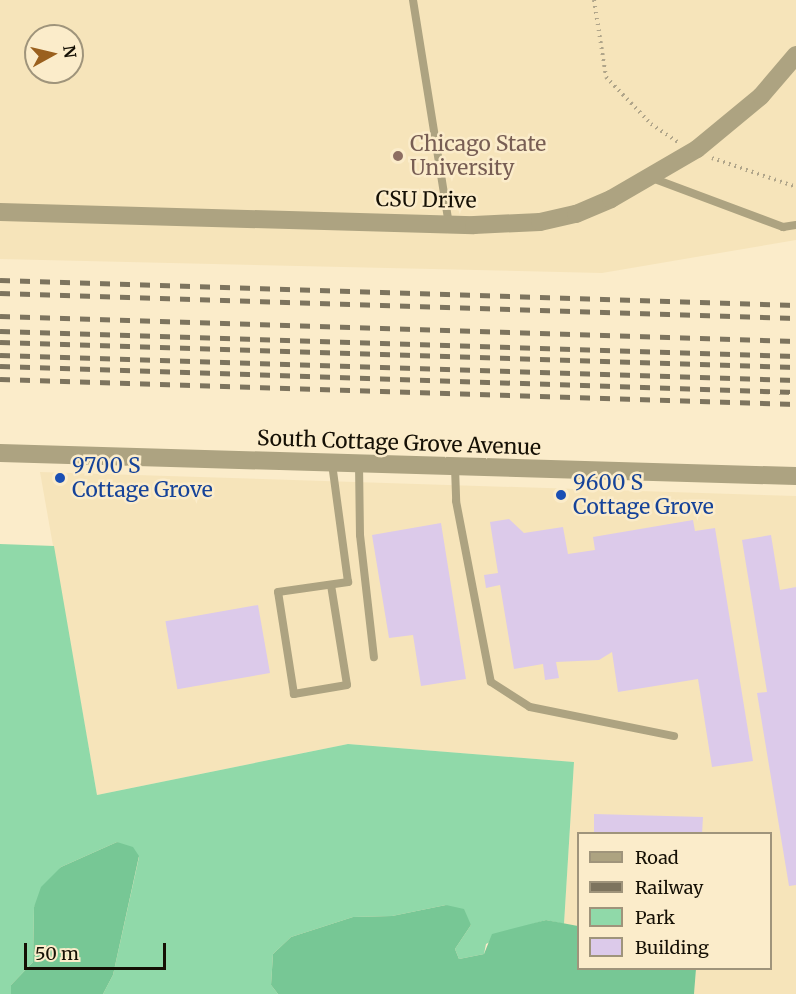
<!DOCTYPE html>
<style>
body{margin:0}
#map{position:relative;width:796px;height:994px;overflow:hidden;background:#fbecca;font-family:Merriweather,serif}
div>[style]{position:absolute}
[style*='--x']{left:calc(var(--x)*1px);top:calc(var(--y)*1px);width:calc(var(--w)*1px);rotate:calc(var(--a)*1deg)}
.built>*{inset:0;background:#f6e4ba}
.green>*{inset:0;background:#90d9a9}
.forest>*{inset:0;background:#77c795}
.building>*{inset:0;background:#dccaea;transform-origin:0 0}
.path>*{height:4px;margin-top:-2px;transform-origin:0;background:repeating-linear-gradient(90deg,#b0a58a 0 1.5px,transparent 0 6px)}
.service>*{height:8px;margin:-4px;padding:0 4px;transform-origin:4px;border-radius:4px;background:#ada381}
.tertiary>*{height:18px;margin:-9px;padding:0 9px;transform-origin:9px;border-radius:9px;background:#ada381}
.rail>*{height:4.5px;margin-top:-2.25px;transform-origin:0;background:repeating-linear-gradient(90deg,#7d745e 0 10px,transparent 0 20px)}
.dots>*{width:16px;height:16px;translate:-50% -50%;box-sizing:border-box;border:3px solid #fbecca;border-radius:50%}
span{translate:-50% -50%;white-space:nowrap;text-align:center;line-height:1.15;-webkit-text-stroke:5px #fbecca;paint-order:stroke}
.education-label{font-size:21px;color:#785e54}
.left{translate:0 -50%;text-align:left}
.street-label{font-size:21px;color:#151005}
.transit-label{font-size:21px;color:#164399}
.legend{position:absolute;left:577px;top:832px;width:195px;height:138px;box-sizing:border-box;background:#fbecca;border:2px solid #9f947b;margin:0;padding:8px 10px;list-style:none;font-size:18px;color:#151005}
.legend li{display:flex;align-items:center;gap:12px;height:30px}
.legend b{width:30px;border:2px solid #9f947b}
.north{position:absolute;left:24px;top:24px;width:60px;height:60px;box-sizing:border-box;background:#fbecca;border:2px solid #9f947b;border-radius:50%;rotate:82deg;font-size:16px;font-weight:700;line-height:24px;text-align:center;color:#151005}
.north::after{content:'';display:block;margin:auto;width:21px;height:27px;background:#9a601e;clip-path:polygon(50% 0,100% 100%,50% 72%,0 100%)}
.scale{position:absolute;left:24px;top:943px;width:142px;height:27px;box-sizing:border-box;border:3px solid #151005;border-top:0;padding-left:8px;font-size:18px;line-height:21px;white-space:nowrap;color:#151005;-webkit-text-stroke:4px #fbecca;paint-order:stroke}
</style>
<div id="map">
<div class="built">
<i style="clip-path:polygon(evenodd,0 0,796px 0,796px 240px,602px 273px,0 259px,0 0,36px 36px,72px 36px,72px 72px,36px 72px,36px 36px)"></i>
<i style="clip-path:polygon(40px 472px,796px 496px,796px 994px,694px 994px,696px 969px,770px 968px,770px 834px,578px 834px,578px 926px,564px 924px,574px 762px,348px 744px,97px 795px)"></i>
</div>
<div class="green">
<i style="clip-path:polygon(0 544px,54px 546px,97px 795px,348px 744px,574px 762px,564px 924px,546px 920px,513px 930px,486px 944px,484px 954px,459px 959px,455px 949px,471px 925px,446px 905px,392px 916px,353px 917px,291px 937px,273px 954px,271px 985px,278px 994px,103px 994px,113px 975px,139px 857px,117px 842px,61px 867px,34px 907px,33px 962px,11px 985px,11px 994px,0 994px)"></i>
</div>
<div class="forest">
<i style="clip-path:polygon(117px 842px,133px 847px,139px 856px,113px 975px,103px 994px,11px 994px,11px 985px,33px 962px,34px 907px,41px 887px,61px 867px)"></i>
<i style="clip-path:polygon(446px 905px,464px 909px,471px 925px,455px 949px,459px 959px,484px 954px,492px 934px,546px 920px,578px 926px,578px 968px,696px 969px,694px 994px,278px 994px,271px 985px,273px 954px,291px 937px,353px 917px,392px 916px)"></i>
</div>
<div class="building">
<i style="clip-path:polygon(509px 519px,524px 533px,563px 527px,568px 554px,595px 550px,593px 537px,693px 520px,695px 531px,715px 528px,753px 761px,712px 767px,698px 679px,618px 692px,612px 652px,599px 660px,556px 662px,559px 678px,545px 680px,543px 664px,514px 669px,500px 585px,486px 588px,484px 575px,498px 573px,490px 522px)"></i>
<i style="clip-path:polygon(441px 523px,466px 679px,421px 686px,413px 635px,389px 638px,372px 535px)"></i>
<i style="clip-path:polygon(771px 535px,780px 590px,796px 587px,796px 885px,789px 886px,757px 693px,767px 692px,742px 540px)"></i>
<i style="left:258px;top:605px;width:69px;height:94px;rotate:80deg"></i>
<i style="clip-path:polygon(594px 814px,703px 817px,702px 834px,594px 834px)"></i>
</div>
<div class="path">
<i style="--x:594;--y:0;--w:78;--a:81.1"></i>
<i style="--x:606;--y:77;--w:65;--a:46.2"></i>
<i style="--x:651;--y:124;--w:32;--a:34"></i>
<i style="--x:712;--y:158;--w:89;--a:19"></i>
</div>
<div class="service">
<i style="--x:413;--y:0;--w:227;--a:80.9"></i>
<i style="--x:652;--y:178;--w:140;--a:20.5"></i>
<i style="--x:783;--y:227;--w:13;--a:-9"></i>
<i style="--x:359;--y:464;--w:71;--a:89.2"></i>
<i style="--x:360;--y:535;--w:123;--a:83.5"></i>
<i style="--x:455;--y:467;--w:34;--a:88"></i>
<i style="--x:456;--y:501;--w:184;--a:79.1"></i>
<i style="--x:491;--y:682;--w:46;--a:32.7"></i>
<i style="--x:530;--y:707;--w:147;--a:11.4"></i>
<i style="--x:331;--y:585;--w:101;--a:80.9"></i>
<i style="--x:347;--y:685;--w:54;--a:170.4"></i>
<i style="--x:294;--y:694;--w:103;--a:-98.9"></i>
<i style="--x:278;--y:592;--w:71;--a:-8.1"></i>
<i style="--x:348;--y:582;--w:120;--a:-97.7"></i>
</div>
<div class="tertiary">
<i style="--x:0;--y:212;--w:474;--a:1.6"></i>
<i style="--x:474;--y:225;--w:66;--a:-2.6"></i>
<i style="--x:540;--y:222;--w:37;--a:-13"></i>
<i style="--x:576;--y:214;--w:38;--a:-23"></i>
<i style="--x:611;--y:199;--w:99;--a:-30.2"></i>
<i style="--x:697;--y:149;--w:83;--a:-39.6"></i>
<i style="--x:761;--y:96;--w:54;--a:-49.5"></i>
<i style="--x:0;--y:453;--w:796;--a:1.66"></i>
</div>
<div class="rail">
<i style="--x:0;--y:280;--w:796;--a:1.8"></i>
<i style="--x:0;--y:293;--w:796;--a:1.8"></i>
<i style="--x:0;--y:316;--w:796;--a:1.8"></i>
<i style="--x:0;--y:331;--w:796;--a:1.8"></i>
<i style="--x:0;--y:342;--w:796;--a:1.8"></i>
<i style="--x:0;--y:355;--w:796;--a:1.8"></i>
<i style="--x:0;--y:366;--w:796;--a:1.87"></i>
<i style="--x:0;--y:379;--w:796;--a:1.8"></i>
</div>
<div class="dots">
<i style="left:398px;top:156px;background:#8d6e63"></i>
<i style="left:60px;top:478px;background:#1a4fb4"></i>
<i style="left:561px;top:495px;background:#1a4fb4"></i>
</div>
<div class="education-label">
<span class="left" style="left:410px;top:156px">Chicago State<br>University</span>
</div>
<div class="street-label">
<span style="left:426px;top:200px;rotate:1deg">CSU Drive</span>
<span style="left:399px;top:443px;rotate:2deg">South Cottage Grove Avenue</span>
</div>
<div class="transit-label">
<span class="left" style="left:72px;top:478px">9700 S<br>Cottage Grove</span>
<span class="left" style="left:573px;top:495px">9600 S<br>Cottage Grove</span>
</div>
<ul class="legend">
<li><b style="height:8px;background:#ada381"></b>Road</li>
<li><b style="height:8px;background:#7d745e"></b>Railway</li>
<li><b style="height:16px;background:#90d9a9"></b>Park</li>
<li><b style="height:16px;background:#dccaea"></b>Building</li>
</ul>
<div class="north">N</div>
<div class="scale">50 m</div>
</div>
